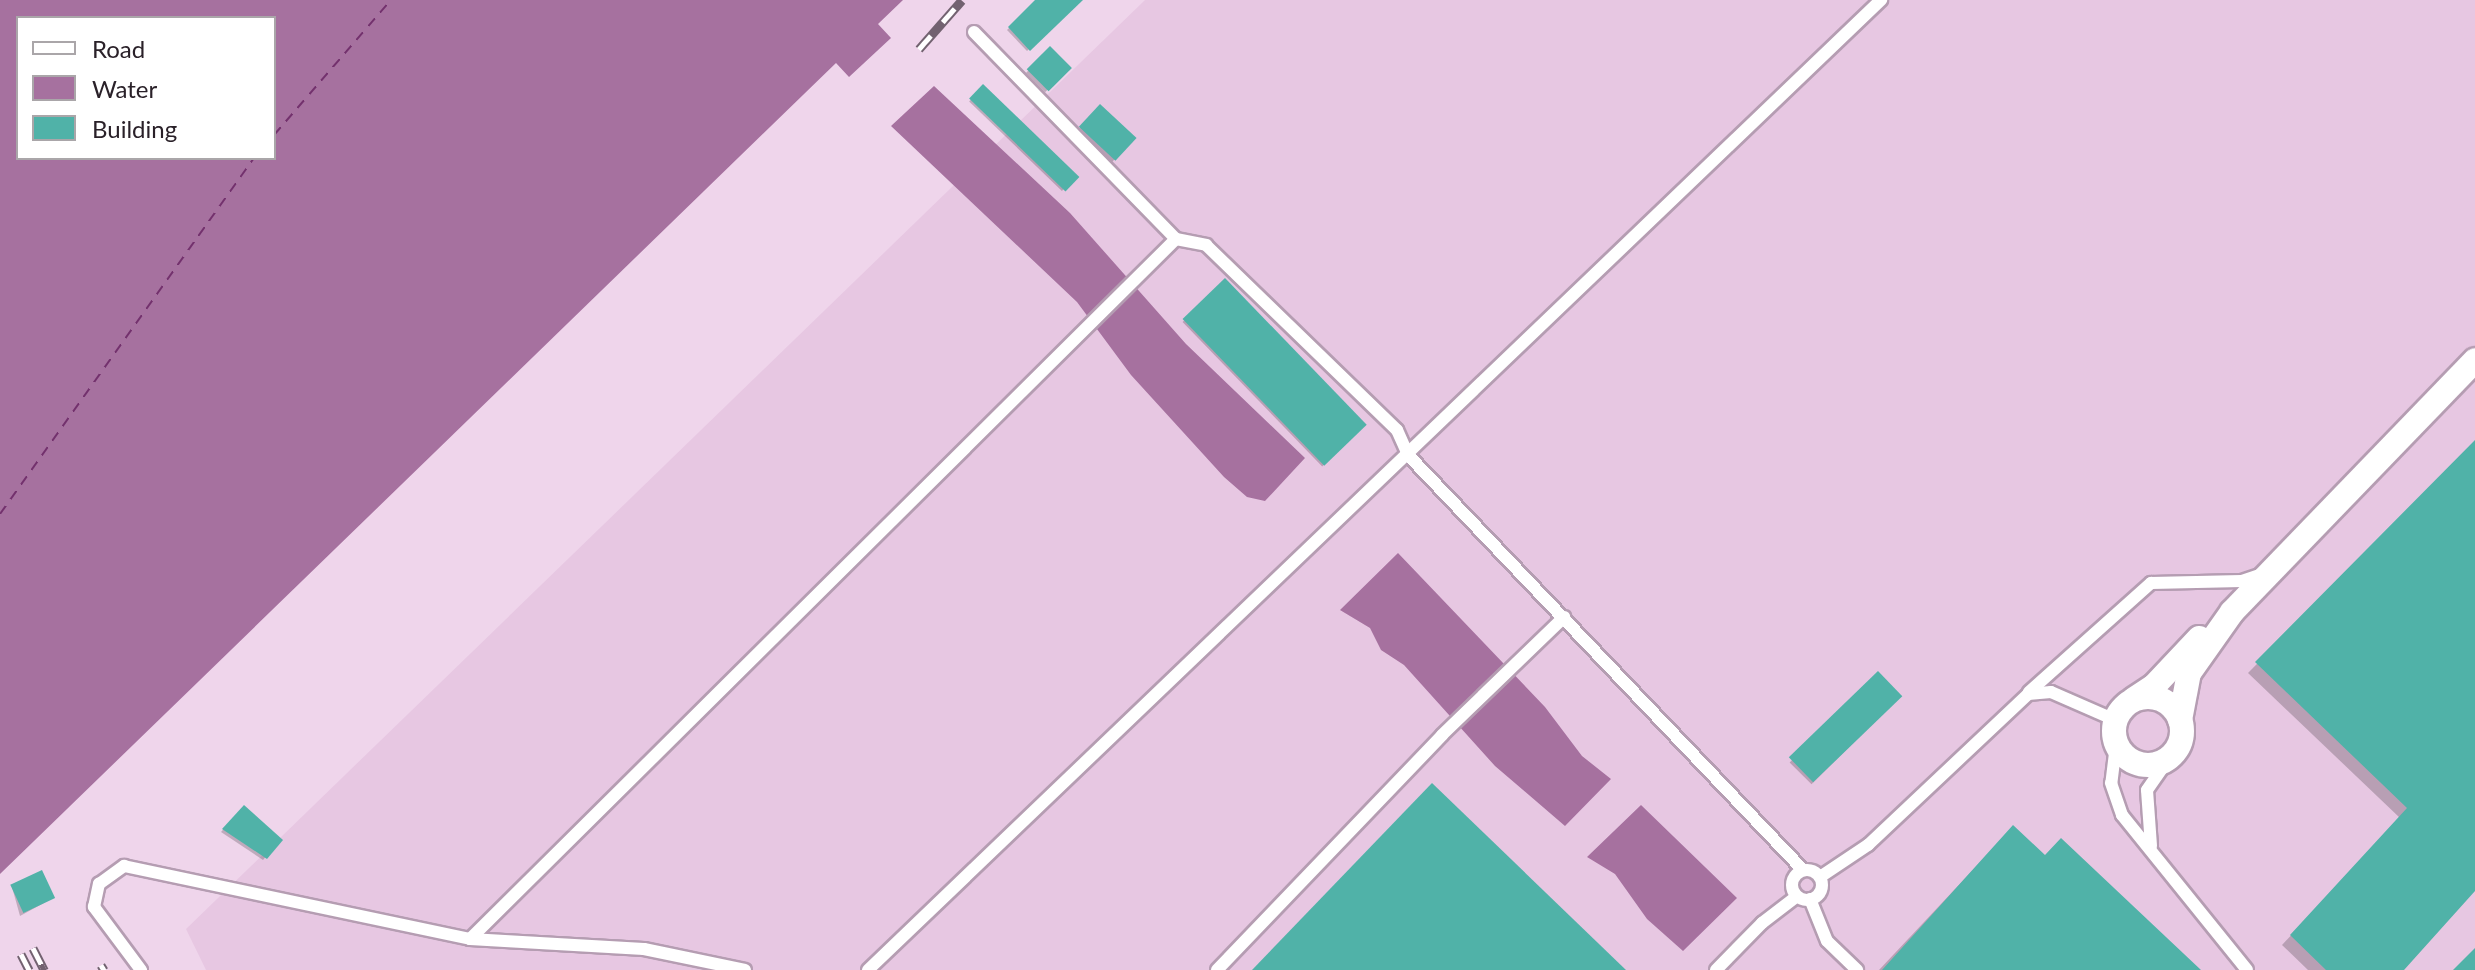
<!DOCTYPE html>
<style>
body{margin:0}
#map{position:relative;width:2475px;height:970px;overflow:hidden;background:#efd5eb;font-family:Lato,sans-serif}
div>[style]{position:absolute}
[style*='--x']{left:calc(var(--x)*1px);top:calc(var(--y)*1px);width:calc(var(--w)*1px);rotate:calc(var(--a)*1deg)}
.built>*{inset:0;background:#e7c7e2}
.water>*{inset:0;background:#a6719f}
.shadow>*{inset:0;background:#0003;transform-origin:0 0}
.ferry>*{height:2px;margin-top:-1px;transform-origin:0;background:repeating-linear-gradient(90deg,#73316d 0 10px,transparent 0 18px)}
.building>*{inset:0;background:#50b2a8;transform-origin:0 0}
.roads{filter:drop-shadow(2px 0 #b59db2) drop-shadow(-2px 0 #b59db2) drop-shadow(0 2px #b59db2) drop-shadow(0 -2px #b59db2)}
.service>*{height:12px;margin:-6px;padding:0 6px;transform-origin:6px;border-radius:6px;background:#fff}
.service>.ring{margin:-6px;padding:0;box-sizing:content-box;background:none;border:12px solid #fff;border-radius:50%}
.minor>*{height:24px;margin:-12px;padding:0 12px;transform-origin:12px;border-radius:12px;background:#fff}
.minor>.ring{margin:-12px;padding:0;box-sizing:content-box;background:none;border:24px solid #fff;border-radius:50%}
.rail>*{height:9px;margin-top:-4.5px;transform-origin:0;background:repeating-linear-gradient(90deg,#fff 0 18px,#726270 0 36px);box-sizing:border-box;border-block:2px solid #726270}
span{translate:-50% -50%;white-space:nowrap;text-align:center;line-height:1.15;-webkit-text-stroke:8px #fff;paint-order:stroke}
.legend{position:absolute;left:16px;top:16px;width:260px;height:144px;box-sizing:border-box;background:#fff;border:2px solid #aaa6a9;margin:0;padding:10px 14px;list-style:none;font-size:24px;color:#2a2129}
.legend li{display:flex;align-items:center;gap:16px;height:40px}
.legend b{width:40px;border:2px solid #aaa6a9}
</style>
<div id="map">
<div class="built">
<i style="clip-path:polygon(1145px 0,2475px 0,2475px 970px,206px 970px,186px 929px)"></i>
</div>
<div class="water">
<i style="clip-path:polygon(evenodd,0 0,903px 0,878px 24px,891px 38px,849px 77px,836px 63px,0 874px,0 0,18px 18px,274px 18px,274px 158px,18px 158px,18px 18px)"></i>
<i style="clip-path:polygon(934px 86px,1070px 213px,1186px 344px,1305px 458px,1265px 501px,1247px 497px,1224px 477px,1131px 375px,1077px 302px,891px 126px)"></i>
<i style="clip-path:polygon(1398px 553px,1545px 707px,1582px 756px,1611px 779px,1565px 826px,1495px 766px,1404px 665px,1381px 650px,1370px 628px,1340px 610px)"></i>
<i style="clip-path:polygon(1641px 805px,1737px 898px,1683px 951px,1647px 919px,1615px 874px,1587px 857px)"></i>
</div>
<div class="shadow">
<i style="clip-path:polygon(1038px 0,1081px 0,1027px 51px,1007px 30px)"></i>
<i style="left:1050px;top:49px;width:27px;height:34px;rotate:45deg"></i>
<i style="left:983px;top:87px;width:129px;height:20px;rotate:44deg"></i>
<i style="left:1100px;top:106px;width:47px;height:33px;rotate:43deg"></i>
<i style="left:1225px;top:281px;width:201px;height:59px;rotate:46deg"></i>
<i style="clip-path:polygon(2475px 443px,2475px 888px,2402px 970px,2308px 970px,2282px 945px,2400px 818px,2248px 673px)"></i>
<i style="left:1878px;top:674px;width:31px;height:125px;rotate:45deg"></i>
<i style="clip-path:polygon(244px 807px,280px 840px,263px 860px,221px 832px)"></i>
<i style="clip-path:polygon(2001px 840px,2044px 858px,2198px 970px,1879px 970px)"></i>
<i style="clip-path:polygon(12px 887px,53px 898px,20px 916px)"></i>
</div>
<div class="ferry">
<i style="--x:274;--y:135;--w:179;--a:-49.1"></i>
<i style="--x:0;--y:514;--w:437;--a:-54.5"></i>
</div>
<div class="building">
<i style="clip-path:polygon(1035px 0,1083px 0,1030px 51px,1008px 27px)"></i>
<i style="left:1050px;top:46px;width:31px;height:33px;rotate:45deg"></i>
<i style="left:983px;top:84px;width:134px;height:20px;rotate:44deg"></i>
<i style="left:1100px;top:104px;width:50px;height:31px;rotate:43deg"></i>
<i style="left:1225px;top:278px;width:204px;height:59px;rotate:46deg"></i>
<i style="clip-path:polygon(2475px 440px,2475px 891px,2404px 970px,2326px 970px,2290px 935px,2407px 808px,2255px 662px)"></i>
<i style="left:1878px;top:671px;width:35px;height:124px;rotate:46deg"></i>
<i style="clip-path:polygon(1432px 783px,1626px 970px,1252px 970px)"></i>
<i style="clip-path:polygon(244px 805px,283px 840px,267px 859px,222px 829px)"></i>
<i style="clip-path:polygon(2013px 825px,2045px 855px,2061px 838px,2201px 970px,1882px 970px)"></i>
<i style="left:42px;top:870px;width:31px;height:35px;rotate:65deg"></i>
<i style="clip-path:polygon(2475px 948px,2475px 970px,2453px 970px)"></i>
</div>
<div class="roads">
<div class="service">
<i style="--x:974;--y:32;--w:289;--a:45.7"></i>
<i style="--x:1176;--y:239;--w:31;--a:11"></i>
<i style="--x:1206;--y:245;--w:266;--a:44.1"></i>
<i style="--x:1397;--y:430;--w:27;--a:66"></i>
<i style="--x:1408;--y:455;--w:573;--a:46.41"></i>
<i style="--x:2029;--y:692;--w:164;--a:-41.8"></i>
<i style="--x:2151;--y:583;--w:91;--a:-1.3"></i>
<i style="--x:2242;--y:581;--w:18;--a:-19"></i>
<i style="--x:2116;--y:745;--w:38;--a:97"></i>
<i style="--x:2111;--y:783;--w:34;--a:71"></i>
<i style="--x:2122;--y:815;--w:199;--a:51.1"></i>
<i style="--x:2151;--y:846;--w:56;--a:-94.1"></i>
<i style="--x:2147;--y:790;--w:39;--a:-55"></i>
<i class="ring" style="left:1792px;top:870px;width:18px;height:18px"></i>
<i style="--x:1820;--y:877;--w:58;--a:-33.7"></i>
<i style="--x:1868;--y:845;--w:220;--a:-43.3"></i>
<i style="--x:2028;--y:694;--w:23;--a:-5"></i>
<i style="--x:2051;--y:692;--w:70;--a:23.6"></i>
<i style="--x:1810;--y:899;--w:45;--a:68"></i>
<i style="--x:1827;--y:941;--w:42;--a:44"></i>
<i style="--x:470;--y:939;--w:994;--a:-44.76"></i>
<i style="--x:141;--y:970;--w:79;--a:-126.7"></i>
<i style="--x:94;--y:907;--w:24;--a:-78"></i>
<i style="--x:99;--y:884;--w:31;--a:-36"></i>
<i style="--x:124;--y:866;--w:354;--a:11.9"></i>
<i style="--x:470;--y:939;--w:174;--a:3.3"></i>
<i style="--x:644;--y:949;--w:103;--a:11.7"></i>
<i style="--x:868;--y:970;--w:1403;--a:-43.76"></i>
<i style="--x:1217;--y:970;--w:325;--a:-46.2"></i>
<i style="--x:1442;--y:735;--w:170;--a:-44"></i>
<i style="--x:1716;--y:970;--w:66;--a:-45.6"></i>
<i style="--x:1762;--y:923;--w:44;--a:-37.6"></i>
</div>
<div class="minor">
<i class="ring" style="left:2114px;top:697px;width:44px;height:44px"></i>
<i style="--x:2134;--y:699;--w:24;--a:-33"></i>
<i style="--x:2154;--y:686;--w:66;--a:-46.8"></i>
<i style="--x:2180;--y:720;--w:48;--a:-79.2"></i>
<i style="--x:2189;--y:673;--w:75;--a:-54.8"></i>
<i style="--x:2232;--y:612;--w:350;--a:-46"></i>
</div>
</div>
<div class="rail">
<i style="--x:919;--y:49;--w:65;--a:-48.7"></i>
<i style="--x:33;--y:948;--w:25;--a:63"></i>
<i style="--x:21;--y:954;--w:18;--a:63"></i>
<i style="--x:101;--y:965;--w:6;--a:59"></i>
</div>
<ul class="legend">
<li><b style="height:10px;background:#fff"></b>Road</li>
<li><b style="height:22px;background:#a6719f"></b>Water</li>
<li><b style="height:22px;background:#50b2a8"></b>Building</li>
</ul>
</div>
